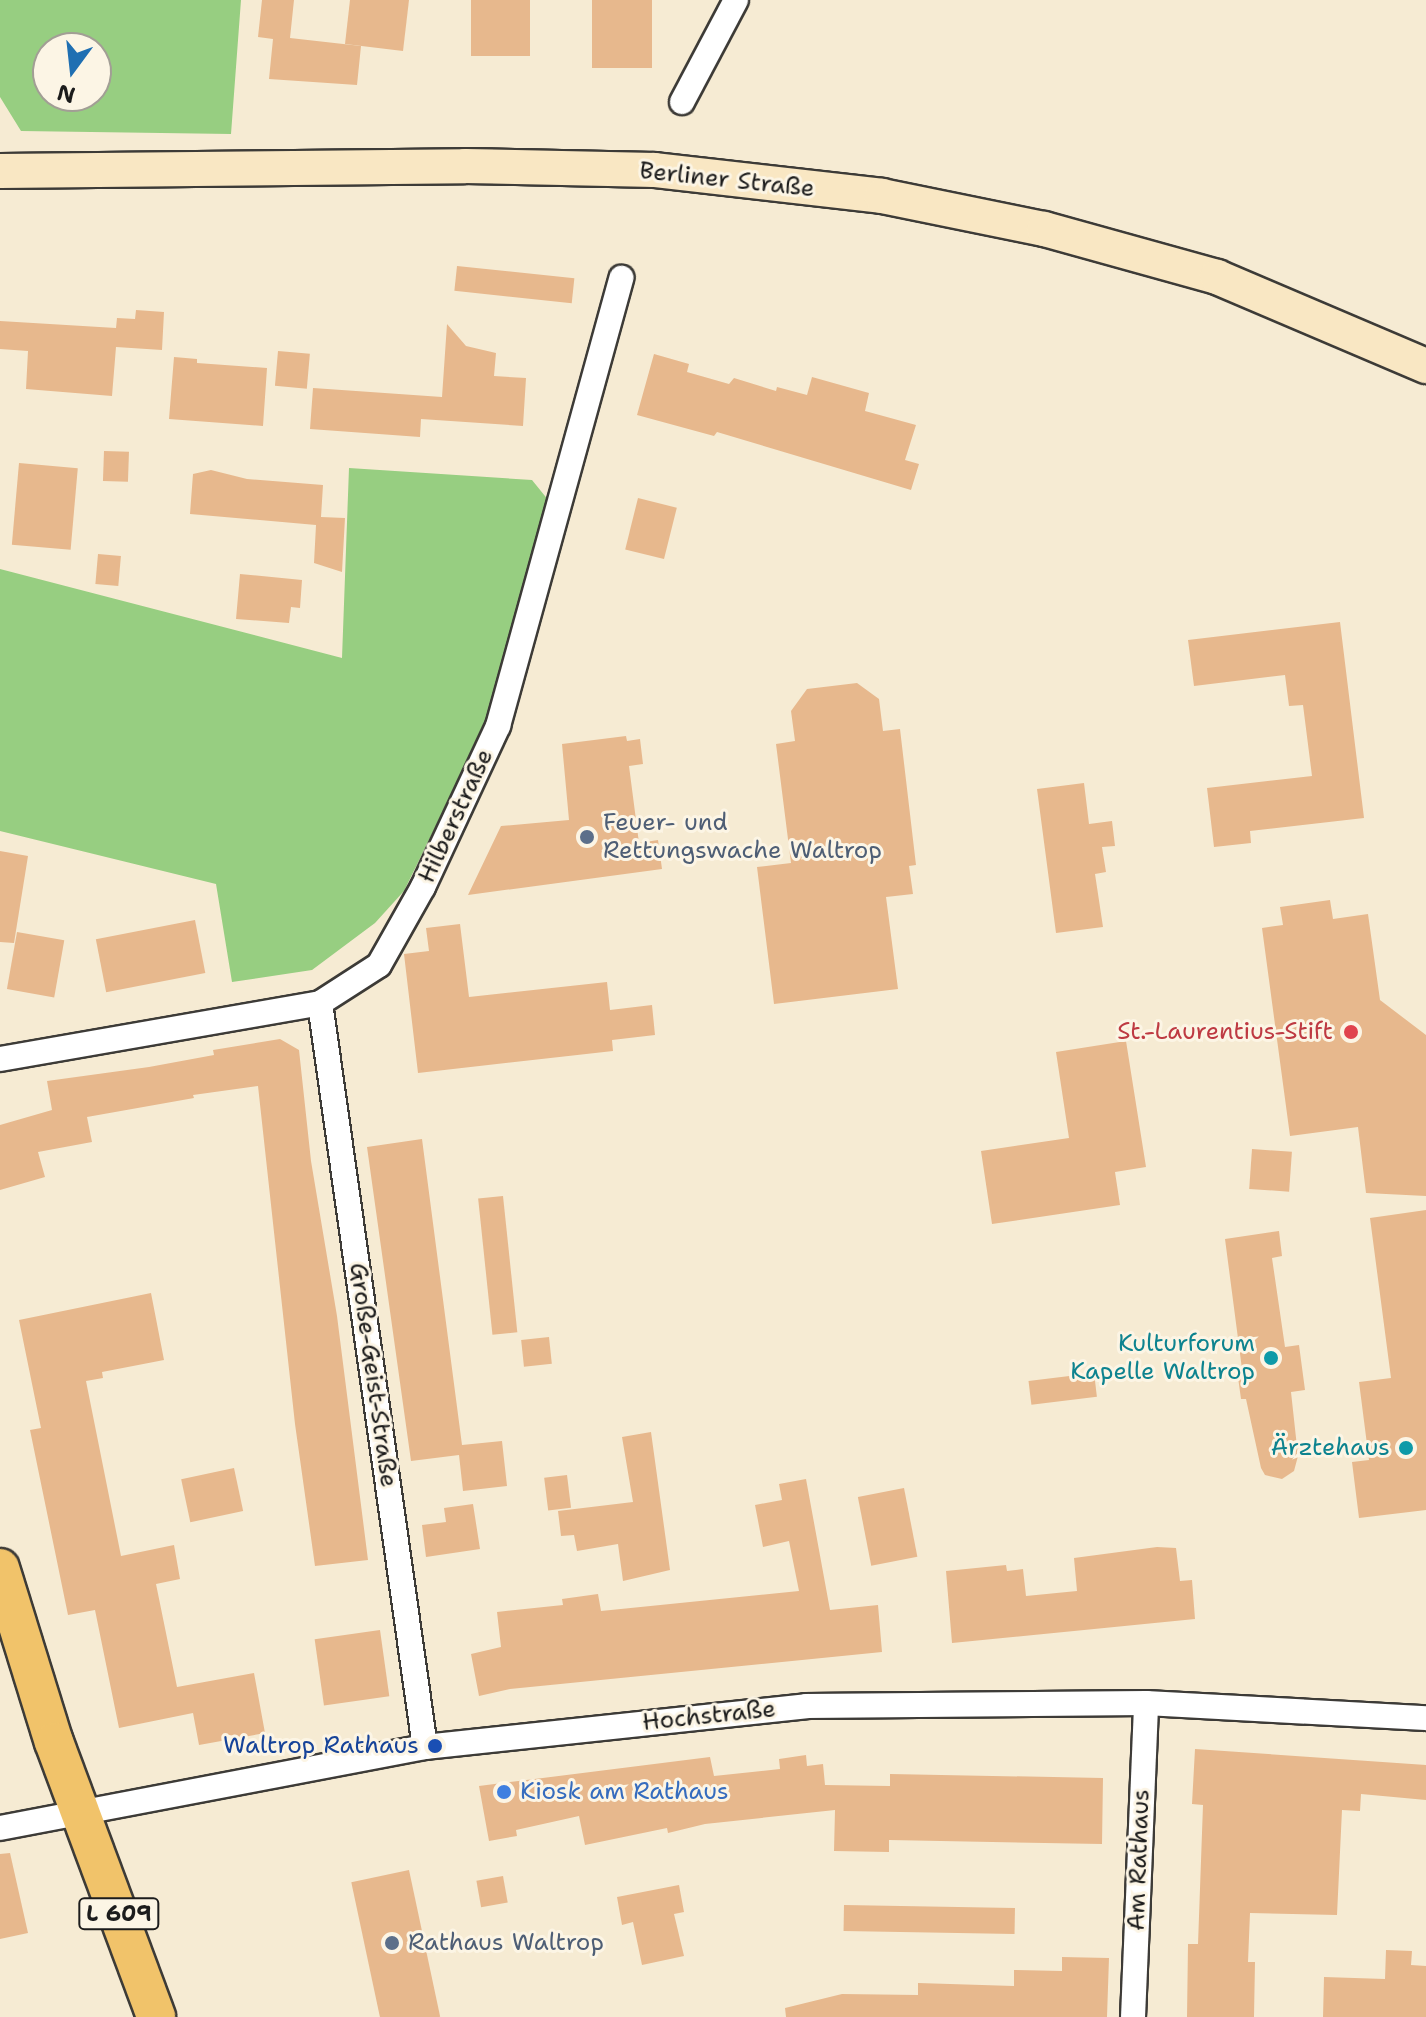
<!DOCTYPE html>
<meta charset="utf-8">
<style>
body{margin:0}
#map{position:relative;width:1426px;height:2017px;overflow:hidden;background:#f6ebd3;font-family:"Shantell Sans",sans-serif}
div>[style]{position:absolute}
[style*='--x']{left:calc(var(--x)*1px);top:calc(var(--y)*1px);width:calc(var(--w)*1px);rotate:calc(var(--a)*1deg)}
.green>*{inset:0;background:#97ce81}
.building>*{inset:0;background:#e7b88d;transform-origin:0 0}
.roads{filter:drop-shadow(2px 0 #3d3b37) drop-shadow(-2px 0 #3d3b37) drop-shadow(0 2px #3d3b37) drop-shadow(0 -2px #3d3b37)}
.street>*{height:24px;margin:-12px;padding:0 12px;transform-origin:12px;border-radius:12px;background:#fff}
.secondary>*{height:34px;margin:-17px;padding:0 17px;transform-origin:17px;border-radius:17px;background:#f9e7c3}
.primary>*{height:38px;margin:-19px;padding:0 19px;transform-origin:19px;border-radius:19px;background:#f1c36a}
.dots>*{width:22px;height:22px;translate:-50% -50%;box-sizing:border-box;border:4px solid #fcf5e5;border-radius:50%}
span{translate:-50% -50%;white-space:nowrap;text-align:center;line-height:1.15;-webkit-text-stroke:6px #fcf5e5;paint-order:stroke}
.shield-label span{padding:2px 6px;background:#fcf5e5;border:2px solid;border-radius:6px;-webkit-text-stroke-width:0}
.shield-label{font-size:22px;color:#1c1c1c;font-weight:700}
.street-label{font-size:24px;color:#1c1c1c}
.service-label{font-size:24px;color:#4e5e75}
.left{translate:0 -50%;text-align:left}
.health-label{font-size:24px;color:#be3a42}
.right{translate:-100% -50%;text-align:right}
.culture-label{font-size:24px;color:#0d838f}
.transit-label{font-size:24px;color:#164399}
.shop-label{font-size:24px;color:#366cbe}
.north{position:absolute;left:32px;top:32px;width:80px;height:80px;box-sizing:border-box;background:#fcf5e5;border:2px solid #a29e95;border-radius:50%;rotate:195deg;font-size:22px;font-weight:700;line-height:32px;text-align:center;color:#1c1c1c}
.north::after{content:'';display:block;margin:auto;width:28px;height:36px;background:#1f6fb2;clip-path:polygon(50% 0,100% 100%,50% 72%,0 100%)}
</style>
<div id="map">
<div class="green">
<i style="clip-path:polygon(evenodd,0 0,241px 0,231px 134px,21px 131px,0 97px,0 0,96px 48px,96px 96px,48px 96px,48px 48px,96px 48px)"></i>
<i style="clip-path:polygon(349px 468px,532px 480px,549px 501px,498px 699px,404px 891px,375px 923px,312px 970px,232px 982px,216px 884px,0 831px,0 569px,342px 658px)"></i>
</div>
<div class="building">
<i style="clip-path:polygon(262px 0,294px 0,290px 38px,361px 46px,357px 85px,269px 79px,273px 39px,258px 37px)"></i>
<i style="clip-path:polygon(350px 0,409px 0,403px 51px,345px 44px)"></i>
<i style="left:471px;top:0;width:59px;height:56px"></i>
<i style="left:592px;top:0;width:60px;height:68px"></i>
<i style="left:457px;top:266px;width:118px;height:25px;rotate:6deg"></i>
<i style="clip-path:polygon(136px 310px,164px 312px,162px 350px,116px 347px,112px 396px,26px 389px,28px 351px,0 349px,0 321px,116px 328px,117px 318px,135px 319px)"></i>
<i style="clip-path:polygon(447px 324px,466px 346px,496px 353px,494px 376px,526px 378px,523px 426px,421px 419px,420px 437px,310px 429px,313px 388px,442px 397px)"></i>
<i style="left:278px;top:351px;width:32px;height:35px;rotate:5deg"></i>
<i style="clip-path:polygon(654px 354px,689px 364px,687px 372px,729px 384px,734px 378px,776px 391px,777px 387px,807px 395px,812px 377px,869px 393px,865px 411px,916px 425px,905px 460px,919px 464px,911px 490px,717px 432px,714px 436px,637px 415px)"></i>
<i style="clip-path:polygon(174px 357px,197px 359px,197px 363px,267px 368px,263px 426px,169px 419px)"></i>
<i style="left:104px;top:451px;width:25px;height:30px;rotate:2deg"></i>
<i style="left:19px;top:463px;width:59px;height:82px;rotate:5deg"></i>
<i style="clip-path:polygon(211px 470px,247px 479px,323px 485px,321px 517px,345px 518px,342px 572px,314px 563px,316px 525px,190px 514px,193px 474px)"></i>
<i style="left:638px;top:498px;width:40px;height:53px;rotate:14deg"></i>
<i style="left:98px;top:554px;width:23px;height:30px;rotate:5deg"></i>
<i style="clip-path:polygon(240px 574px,302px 580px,300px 608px,291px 607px,289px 623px,236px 619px)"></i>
<i style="clip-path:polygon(1340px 622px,1364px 818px,1250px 831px,1251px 843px,1214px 847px,1207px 788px,1312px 776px,1303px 705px,1289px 706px,1285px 675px,1194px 686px,1188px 640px)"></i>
<i style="clip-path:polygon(857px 683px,879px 699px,883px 731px,900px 729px,916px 865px,909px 866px,913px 894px,886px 897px,898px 989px,774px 1004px,757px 867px,791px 863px,776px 744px,795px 741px,791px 711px,807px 689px)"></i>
<i style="clip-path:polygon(626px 736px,627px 741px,640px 739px,643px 764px,629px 766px,639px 843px,658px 840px,662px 869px,468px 895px,501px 826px,569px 820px,562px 744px)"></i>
<i style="clip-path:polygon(1084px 783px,1089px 824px,1112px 821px,1115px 846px,1102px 847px,1106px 872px,1095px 874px,1103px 927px,1056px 933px,1037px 789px)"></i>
<i style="clip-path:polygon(0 851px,28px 856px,14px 943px,0 942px)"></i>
<i style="clip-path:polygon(1330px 900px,1333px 919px,1368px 914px,1380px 1000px,1426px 1035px,1426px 1196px,1366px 1193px,1358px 1127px,1290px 1136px,1262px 928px,1283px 925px,1280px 907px)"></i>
<i style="left:195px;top:920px;width:54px;height:101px;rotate:79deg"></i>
<i style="clip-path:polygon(460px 924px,469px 997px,607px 982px,610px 1010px,652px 1005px,655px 1035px,612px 1040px,613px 1051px,418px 1073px,404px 954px,429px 951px,426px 928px)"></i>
<i style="left:17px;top:932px;width:48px;height:58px;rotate:10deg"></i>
<i style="clip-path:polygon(280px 1039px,299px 1050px,311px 1161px,337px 1316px,368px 1560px,315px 1566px,295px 1424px,258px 1086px,193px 1095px,194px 1098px,87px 1117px,92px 1142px,38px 1152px,45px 1177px,0 1190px,0 1125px,52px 1110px,47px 1081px,149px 1067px,214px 1055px,213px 1050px)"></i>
<i style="clip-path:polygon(1126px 1041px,1146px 1167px,1115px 1172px,1120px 1205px,992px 1224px,981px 1151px,1069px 1138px,1056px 1052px)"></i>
<i style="clip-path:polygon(422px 1139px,462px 1445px,502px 1441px,507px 1486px,463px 1491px,459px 1455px,411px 1461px,367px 1147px)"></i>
<i style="left:1252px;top:1149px;width:40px;height:40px;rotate:4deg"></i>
<i style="left:503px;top:1196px;width:137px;height:25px;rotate:84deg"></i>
<i style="clip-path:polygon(1426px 1210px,1426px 1510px,1359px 1518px,1352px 1462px,1369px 1460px,1359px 1382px,1391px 1378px,1370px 1218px)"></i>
<i style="clip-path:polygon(1279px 1231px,1282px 1256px,1272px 1258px,1285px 1347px,1299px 1345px,1305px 1390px,1291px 1392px,1298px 1456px,1294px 1471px,1282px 1479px,1265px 1475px,1261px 1468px,1246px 1399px,1241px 1399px,1237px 1370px,1242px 1369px,1225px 1239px)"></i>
<i style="clip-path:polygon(151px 1293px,164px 1360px,102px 1372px,103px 1378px,86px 1381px,121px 1556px,174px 1545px,180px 1579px,156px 1584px,177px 1687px,254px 1673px,265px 1733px,199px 1745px,193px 1713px,119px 1728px,95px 1610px,68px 1615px,30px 1430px,41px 1428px,19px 1320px)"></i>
<i style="left:549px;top:1337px;width:27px;height:28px;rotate:84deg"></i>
<i style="left:1094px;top:1373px;width:24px;height:66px;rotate:83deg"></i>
<i style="clip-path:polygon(651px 1432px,670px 1570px,623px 1581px,618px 1544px,577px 1551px,574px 1535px,561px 1536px,558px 1511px,633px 1502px,622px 1437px)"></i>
<i style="left:234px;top:1468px;width:44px;height:54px;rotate:78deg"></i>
<i style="left:567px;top:1475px;width:33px;height:23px;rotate:83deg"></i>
<i style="clip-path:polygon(806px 1479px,830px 1610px,878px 1605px,882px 1652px,510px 1689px,479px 1696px,471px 1654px,501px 1647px,497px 1612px,563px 1605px,562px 1599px,598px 1594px,601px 1611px,799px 1591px,789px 1541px,763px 1547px,755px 1505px,782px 1500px,779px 1484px)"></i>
<i style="left:904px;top:1488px;width:70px;height:47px;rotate:79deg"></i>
<i style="clip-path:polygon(473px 1504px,480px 1549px,426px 1557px,422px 1525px,446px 1522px,444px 1508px)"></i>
<i style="clip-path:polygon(1157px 1547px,1176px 1548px,1180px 1581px,1192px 1580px,1195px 1619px,952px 1643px,946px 1571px,1006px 1565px,1007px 1571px,1023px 1569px,1026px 1596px,1077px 1591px,1074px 1558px)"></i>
<i style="left:380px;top:1630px;width:67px;height:66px;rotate:82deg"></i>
<i style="clip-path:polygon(1195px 1749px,1426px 1765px,1426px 1800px,1361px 1794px,1360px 1811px,1342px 1810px,1337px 1915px,1250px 1913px,1248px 1962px,1255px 1962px,1254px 2017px,1187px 2017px,1188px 1944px,1198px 1944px,1203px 1805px,1192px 1804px)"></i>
<i style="clip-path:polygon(806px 1755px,807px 1766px,823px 1764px,825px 1785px,890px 1786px,890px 1774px,1103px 1778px,1102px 1844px,889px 1840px,889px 1852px,834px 1851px,835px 1810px,705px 1824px,668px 1833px,667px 1828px,585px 1845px,579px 1816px,516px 1830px,517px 1836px,489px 1841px,479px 1786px,710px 1757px,714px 1776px,780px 1769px,779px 1759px)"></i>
<i style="clip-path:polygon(10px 1853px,28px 1933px,0 1939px,0 1854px)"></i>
<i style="left:409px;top:1870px;width:150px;height:59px;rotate:78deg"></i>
<i style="left:503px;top:1876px;width:27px;height:27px;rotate:80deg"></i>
<i style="clip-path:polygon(679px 1885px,684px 1912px,674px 1914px,684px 1956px,642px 1965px,633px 1922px,622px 1925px,617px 1897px)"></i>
<i style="left:844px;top:1905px;width:171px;height:26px;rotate:1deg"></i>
<i style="clip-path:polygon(1386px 1950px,1412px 1951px,1411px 1965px,1426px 1966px,1426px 2017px,1323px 2017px,1324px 1977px,1385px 1979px)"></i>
<i style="clip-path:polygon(1062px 1957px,1109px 1958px,1107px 2017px,786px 2017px,785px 2008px,842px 1994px,918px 1995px,918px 1983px,1014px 1986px,1014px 1970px,1062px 1971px)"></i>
</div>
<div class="roads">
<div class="street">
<i style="--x:682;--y:102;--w:115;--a:-62.1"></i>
<i style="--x:320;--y:1003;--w:751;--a:81.97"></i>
<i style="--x:0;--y:1059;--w:325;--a:-9.9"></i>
<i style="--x:320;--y:1003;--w:70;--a:-32.8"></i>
<i style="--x:379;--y:965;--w:90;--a:-60.6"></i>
<i style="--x:423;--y:887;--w:178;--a:-65"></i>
<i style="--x:498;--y:726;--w:465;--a:-74.6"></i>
<i style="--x:0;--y:1828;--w:433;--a:-10.8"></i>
<i style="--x:425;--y:1747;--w:383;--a:-6.1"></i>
<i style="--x:806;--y:1706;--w:340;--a:-0.5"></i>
<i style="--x:1146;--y:1703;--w:280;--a:3.1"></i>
<i style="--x:1133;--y:2017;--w:314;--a:-87.6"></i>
</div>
<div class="secondary">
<i style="--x:0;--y:171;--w:465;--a:-0.6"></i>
<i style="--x:465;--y:166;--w:190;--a:1.2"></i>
<i style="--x:655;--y:170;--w:228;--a:6.5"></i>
<i style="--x:882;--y:196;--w:165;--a:11.5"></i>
<i style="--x:1044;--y:229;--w:180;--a:15.5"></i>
<i style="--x:1217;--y:277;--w:227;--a:23.1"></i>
</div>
<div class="primary">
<i style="--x:0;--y:1568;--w:182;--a:72.8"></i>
<i style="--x:54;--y:1742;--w:293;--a:69.6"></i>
</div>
</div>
<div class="dots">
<i style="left:587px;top:837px;background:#5c6f8a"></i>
<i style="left:1351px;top:1032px;background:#e0444e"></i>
<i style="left:1271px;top:1358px;background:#0f9aa8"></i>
<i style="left:1406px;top:1448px;background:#0f9aa8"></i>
<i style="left:435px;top:1746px;background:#1a4fb4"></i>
<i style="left:504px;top:1792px;background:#3f7fe0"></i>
<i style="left:392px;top:1943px;background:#5c6f8a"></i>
</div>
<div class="shield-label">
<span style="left:119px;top:1914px">L 609</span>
</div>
<div class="street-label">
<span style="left:727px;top:180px;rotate:6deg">Berliner Straße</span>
<span style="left:456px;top:816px;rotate:-65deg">Hilberstraße</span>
<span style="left:373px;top:1375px;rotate:82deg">Große-Geist-Straße</span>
<span style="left:709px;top:1716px;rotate:-6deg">Hochstraße</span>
<span style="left:1139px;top:1860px;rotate:-88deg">Am Rathaus</span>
</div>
<div class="service-label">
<span class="left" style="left:603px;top:837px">Feuer- und<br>Rettungswache Waltrop</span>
<span class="left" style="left:408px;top:1943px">Rathaus Waltrop</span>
</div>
<div class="health-label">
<span class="right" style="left:1333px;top:1032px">St.-Laurentius-Stift</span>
</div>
<div class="culture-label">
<span class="right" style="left:1255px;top:1358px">Kulturforum<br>Kapelle Waltrop</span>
<span class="right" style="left:1390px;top:1448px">Ärztehaus</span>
</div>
<div class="transit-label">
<span class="right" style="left:419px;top:1746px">Waltrop Rathaus</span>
</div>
<div class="shop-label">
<span class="left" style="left:520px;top:1792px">Kiosk am Rathaus</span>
</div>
<div class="north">N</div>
</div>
